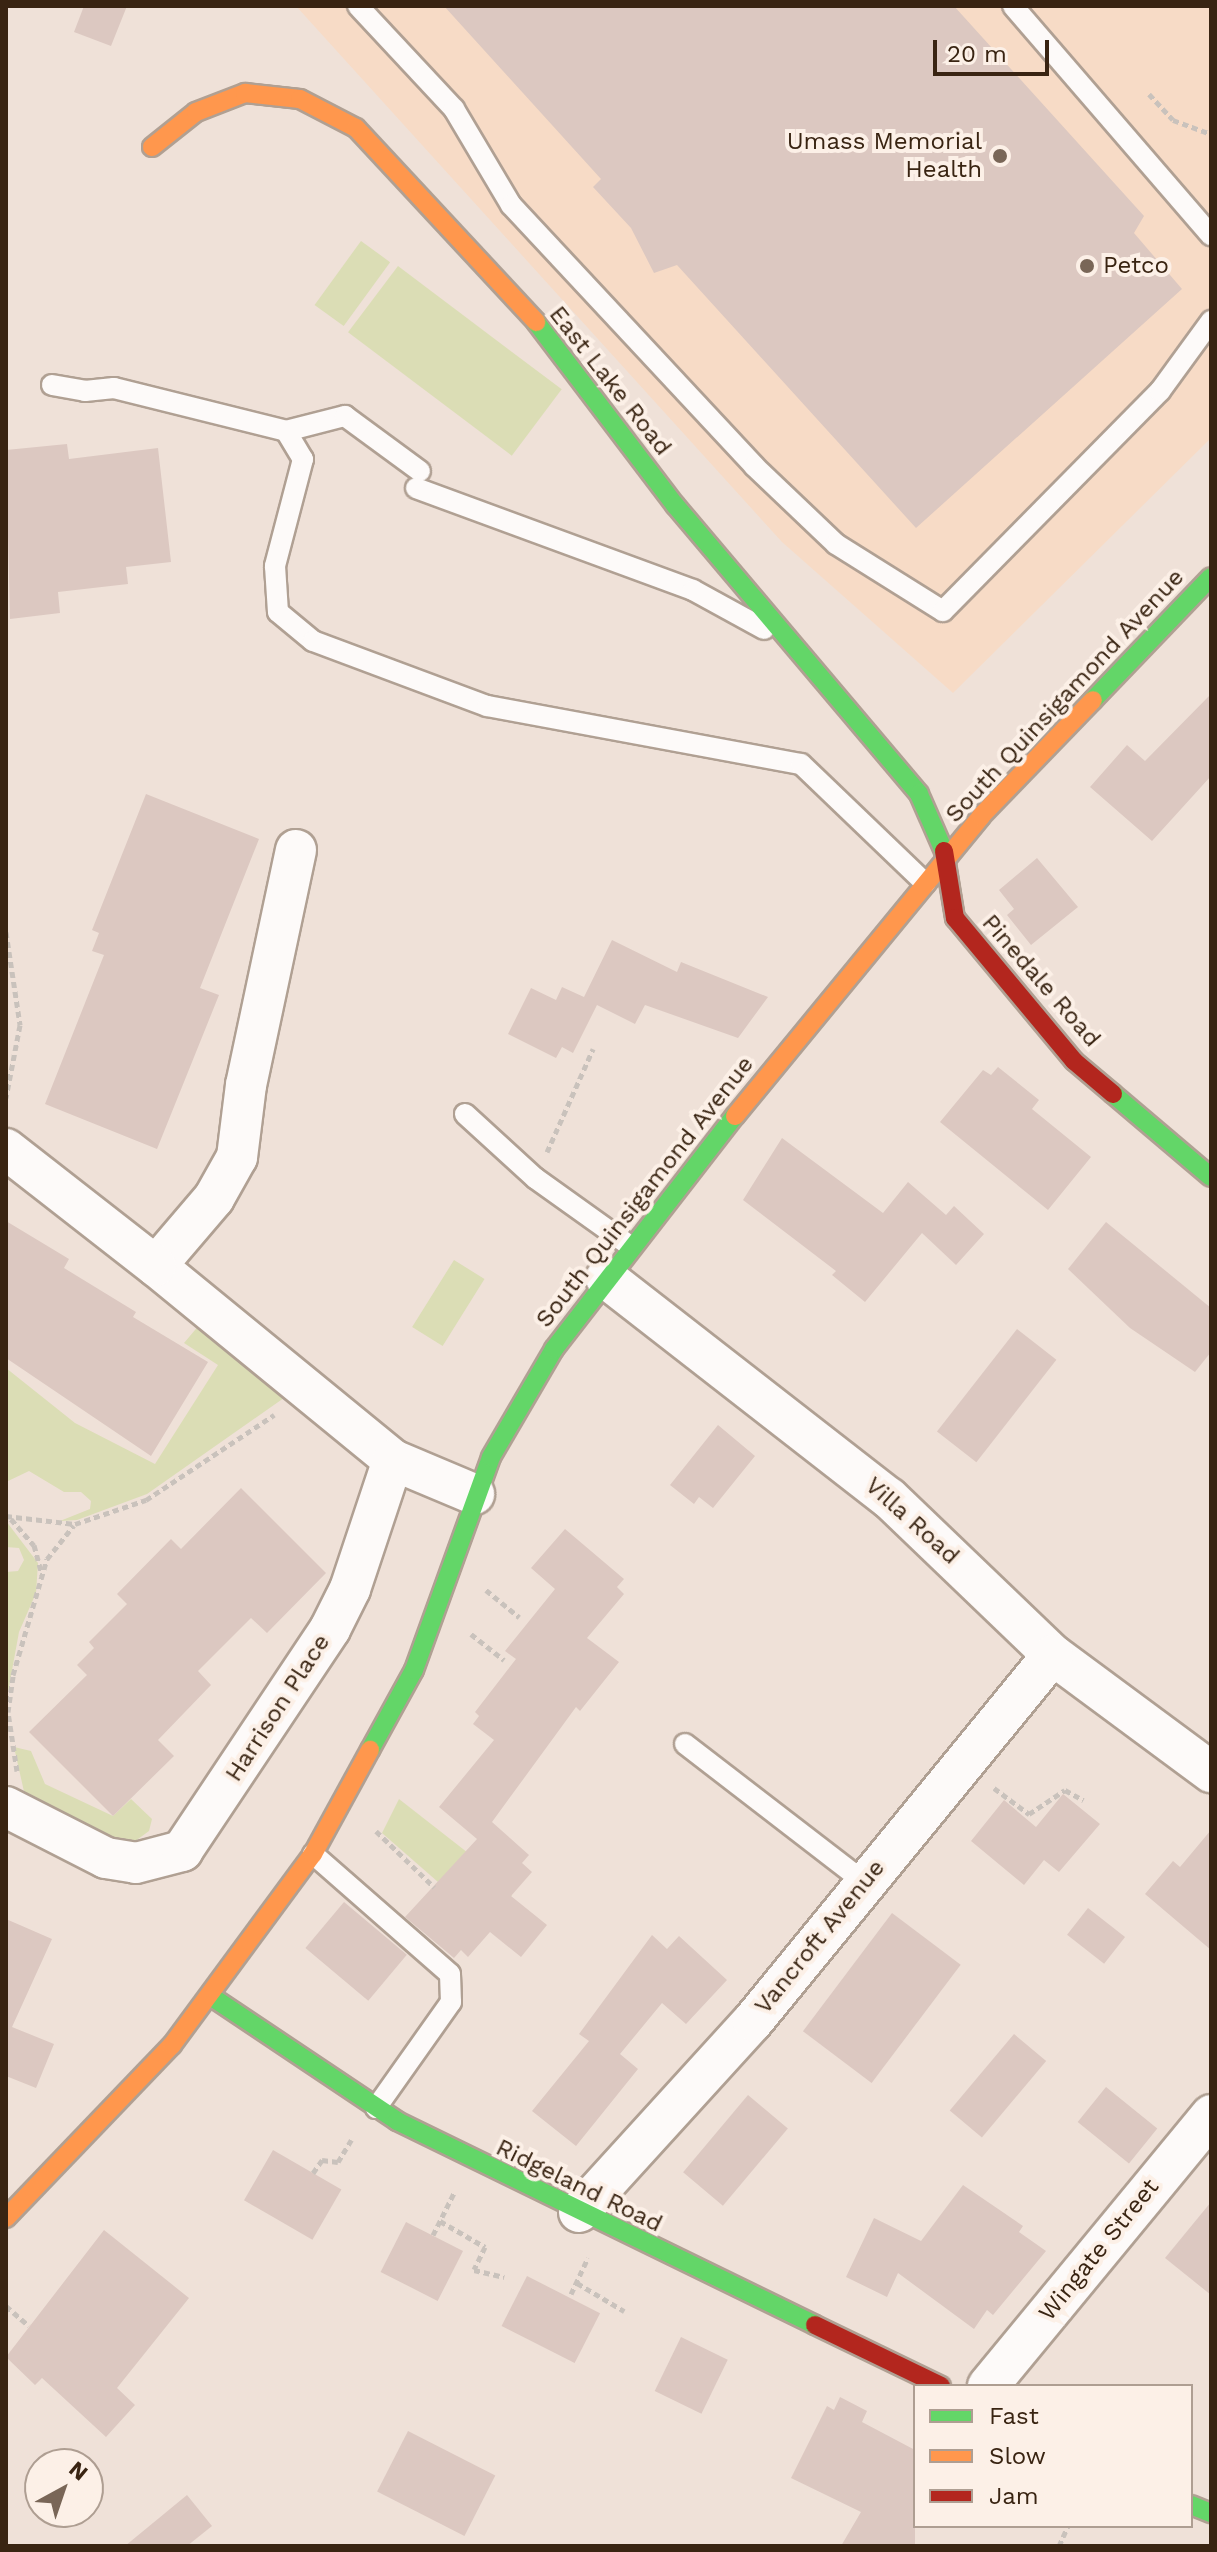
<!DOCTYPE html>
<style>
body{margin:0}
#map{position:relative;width:1217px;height:2552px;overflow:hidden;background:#efe1d8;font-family:"Work Sans",sans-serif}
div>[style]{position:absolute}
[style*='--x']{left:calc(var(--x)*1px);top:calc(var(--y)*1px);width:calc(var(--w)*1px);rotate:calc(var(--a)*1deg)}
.built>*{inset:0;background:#f7dbc6}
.green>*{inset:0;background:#dbddb5;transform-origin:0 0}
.building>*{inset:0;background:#dcc8c1;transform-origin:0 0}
.path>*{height:5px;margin-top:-2.5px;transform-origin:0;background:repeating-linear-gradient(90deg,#c9c2bc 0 6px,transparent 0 10px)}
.roads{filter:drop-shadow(2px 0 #b0a093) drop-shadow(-2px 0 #b0a093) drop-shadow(0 2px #b0a093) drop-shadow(0 -2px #b0a093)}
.lane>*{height:20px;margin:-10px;padding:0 10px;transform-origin:10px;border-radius:10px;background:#fdfaf9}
.street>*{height:40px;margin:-20px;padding:0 20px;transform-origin:20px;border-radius:20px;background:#fdfaf9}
.fast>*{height:18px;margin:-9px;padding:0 9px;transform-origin:9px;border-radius:9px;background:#63d668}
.slow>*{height:18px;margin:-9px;padding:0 9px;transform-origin:9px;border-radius:9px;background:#ff974d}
.jam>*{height:18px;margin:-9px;padding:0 9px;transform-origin:9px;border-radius:9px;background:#b3261e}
.dots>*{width:22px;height:22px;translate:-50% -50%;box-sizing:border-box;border:4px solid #fcf0e7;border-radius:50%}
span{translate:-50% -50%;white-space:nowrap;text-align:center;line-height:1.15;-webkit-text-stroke:8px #fcf0e7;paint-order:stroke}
.poi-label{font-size:24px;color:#392412}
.right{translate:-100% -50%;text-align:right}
.left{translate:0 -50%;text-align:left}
.street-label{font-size:24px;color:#392412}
.frame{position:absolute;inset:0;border:8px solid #392412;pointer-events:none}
.legend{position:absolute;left:913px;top:2384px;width:280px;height:144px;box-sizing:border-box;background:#fcf0e7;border:2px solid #ae9e92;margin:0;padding:10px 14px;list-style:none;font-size:24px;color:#392412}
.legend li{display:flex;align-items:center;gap:16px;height:40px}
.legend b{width:40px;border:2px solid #ae9e92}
.north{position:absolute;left:24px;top:2448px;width:80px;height:80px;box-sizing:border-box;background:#fcf0e7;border:2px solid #ae9e92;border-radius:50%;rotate:40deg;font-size:22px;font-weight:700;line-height:32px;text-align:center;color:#392412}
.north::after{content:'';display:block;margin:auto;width:28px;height:36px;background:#796657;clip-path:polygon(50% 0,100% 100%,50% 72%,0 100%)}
.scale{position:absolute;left:933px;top:40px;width:116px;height:36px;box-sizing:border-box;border:4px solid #392412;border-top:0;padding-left:10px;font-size:24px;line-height:28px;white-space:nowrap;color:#392412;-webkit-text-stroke:6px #fcf0e7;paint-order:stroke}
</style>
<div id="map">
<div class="built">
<i style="clip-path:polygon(296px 6px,1211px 6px,1211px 438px,953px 693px,782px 542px)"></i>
</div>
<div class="green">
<i style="left:361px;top:241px;width:36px;height:79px;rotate:36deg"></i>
<i style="left:398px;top:266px;width:205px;height:83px;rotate:37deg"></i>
<i style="left:454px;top:1260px;width:36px;height:79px;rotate:32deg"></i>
<i style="clip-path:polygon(206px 1317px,291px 1393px,147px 1494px,77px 1520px,60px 1521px,90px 1509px,91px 1501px,81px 1492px,64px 1492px,29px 1471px,6px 1482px,6px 1368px,75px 1423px,155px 1464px,218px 1365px,184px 1343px)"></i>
<i style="clip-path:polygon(6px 1521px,38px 1563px,36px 1593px,19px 1632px,6px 1703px,6px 1572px,18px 1571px,24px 1560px,19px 1548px,6px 1547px)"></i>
<i style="clip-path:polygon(14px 1747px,31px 1751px,45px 1784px,113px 1816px,131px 1799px,152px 1819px,149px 1831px,134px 1842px,112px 1843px,25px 1796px)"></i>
<i style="clip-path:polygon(399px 1799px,486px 1867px,512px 1895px,506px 1904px,438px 1882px,382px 1833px)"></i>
</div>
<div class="building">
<i style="clip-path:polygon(84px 6px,127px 6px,111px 46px,74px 32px)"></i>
<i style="clip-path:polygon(444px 6px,954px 6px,1144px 216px,1134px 233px,1182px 289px,916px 528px,677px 265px,654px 273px,631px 228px,593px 187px,601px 179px)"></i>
<i style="clip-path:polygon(67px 444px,69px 459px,158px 448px,171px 562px,126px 567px,128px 584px,58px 592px,60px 613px,10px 619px,6px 450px)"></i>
<i style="clip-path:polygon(1211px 694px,1211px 776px,1152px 841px,1090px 787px,1127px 745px,1145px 761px)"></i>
<i style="clip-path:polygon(146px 794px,259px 839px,200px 988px,219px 995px,157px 1149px,45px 1104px,104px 955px,92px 951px,99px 933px,92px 930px)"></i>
<i style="clip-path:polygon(1037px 858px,1078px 907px,1031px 945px,1007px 915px,1014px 909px,999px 890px)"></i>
<i style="clip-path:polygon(612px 940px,677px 972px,681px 962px,768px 997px,738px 1038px,645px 1005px,635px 1024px,597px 1005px,573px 1053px,562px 1047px,556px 1058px,508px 1034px,531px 988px,556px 1000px,562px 987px,584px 997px)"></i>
<i style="clip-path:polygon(998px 1067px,1039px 1100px,1032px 1109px,1091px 1157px,1048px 1210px,940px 1122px,983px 1070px,991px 1075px)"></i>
<i style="clip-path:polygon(782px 1138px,883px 1213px,908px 1182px,946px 1215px,954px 1206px,984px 1234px,956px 1265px,922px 1233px,865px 1302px,832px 1275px,836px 1271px,743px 1200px)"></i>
<i style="clip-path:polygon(6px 1221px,69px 1259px,64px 1268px,136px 1312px,133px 1317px,208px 1362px,151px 1456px,6px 1358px)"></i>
<i style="clip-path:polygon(1106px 1222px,1211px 1308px,1211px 1352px,1195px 1372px,1130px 1328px,1068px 1269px)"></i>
<i style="left:1017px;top:1329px;width:50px;height:130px;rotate:38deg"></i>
<i style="clip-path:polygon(718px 1425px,755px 1456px,713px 1508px,699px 1497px,694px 1504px,670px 1485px)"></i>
<i style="clip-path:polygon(241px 1488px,326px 1573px,267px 1633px,251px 1618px,198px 1671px,211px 1685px,158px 1740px,174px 1756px,113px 1816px,29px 1732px,87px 1675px,77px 1665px,94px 1648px,89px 1642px,127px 1604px,117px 1594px,171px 1539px,181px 1549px)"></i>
<i style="clip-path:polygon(565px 1529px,624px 1579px,617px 1587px,624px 1594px,587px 1638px,619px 1662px,580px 1711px,576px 1707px,492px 1822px,529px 1855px,522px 1863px,532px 1872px,511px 1896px,547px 1925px,521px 1957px,490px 1932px,468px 1957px,461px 1950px,454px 1958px,405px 1917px,477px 1839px,439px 1807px,494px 1740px,473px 1724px,479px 1716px,475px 1712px,516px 1659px,505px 1651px,555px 1589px,531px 1568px)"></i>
<i style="clip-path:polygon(1063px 1794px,1100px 1824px,1059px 1872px,1044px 1860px,1024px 1885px,971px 1841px,1004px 1800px,1036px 1827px)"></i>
<i style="clip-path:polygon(1211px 1830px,1211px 1950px,1145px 1894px,1173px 1861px,1180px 1867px)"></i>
<i style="left:344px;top:1902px;width:82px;height:60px;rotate:40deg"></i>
<i style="left:1088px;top:1908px;width:47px;height:34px;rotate:38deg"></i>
<i style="left:892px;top:1913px;width:86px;height:148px;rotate:37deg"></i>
<i style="clip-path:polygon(6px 1919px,52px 1939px,12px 2027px,54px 2044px,36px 2088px,6px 2076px)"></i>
<i style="clip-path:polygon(652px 1935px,667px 1949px,679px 1936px,727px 1980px,686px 2024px,662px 2003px,620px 2054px,638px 2069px,576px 2146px,532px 2111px,589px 2041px,579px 2034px)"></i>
<i style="left:1014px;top:2034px;width:42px;height:100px;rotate:40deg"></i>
<i style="left:1106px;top:2087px;width:66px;height:45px;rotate:39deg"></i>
<i style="left:748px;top:2095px;width:52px;height:101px;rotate:40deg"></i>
<i style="left:273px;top:2150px;width:79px;height:58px;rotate:30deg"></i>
<i style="clip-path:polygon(963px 2185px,1023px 2226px,1019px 2232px,1046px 2251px,993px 2315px,987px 2310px,974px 2329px,898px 2273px,887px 2297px,846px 2277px,874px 2218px,921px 2241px)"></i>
<i style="clip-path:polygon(1211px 2202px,1211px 2295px,1165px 2258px)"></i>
<i style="left:406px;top:2222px;width:64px;height:56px;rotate:27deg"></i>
<i style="clip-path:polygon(104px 2230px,189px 2298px,117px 2388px,135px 2405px,106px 2437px,42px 2378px,35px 2385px,6px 2357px)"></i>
<i style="left:527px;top:2276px;width:82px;height:56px;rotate:27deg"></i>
<i style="left:681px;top:2337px;width:52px;height:60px;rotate:26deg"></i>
<i style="clip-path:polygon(840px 2397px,867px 2411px,862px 2422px,915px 2450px,915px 2546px,841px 2546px,861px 2512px,791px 2478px,827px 2406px,834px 2410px)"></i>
<i style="left:408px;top:2431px;width:98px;height:68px;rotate:27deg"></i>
<i style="clip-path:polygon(187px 2495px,212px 2526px,187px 2546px,125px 2546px)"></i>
</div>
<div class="path">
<i style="--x:1149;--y:94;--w:35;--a:47"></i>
<i style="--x:1173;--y:120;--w:40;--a:20.2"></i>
<i style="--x:6;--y:932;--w:94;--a:81.4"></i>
<i style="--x:20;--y:1025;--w:74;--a:100.9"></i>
<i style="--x:547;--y:1152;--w:113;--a:-65.9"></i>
<i style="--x:6;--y:1516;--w:69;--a:6.6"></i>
<i style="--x:75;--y:1524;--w:75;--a:-18.7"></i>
<i style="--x:146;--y:1500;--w:154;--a:-33.6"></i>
<i style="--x:11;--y:1519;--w:35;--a:49"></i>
<i style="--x:34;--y:1545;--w:31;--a:75"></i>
<i style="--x:486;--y:1590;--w:43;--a:39.3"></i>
<i style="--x:471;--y:1634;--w:42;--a:38.2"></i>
<i style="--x:17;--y:1771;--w:60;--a:-98.7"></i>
<i style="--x:8;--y:1712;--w:37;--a:-82"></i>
<i style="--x:13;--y:1675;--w:121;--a:-73.7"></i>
<i style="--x:47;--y:1559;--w:43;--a:-51.5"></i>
<i style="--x:994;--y:1788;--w:44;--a:36.6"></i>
<i style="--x:1029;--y:1814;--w:43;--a:-33.7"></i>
<i style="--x:1065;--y:1790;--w:21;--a:29"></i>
<i style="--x:376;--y:1831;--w:81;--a:44"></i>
<i style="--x:313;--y:2173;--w:16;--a:-55"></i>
<i style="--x:322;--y:2160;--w:16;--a:7"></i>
<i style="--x:338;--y:2162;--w:26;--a:-59"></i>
<i style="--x:440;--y:2221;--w:52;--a:30"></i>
<i style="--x:485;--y:2247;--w:25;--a:116"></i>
<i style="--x:474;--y:2270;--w:31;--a:13"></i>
<i style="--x:433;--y:2235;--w:47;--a:-63.4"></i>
<i style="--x:577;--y:2283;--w:55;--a:30.8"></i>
<i style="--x:571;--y:2294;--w:40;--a:-65"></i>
<i style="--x:6;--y:2306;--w:30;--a:41"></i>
<i style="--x:1059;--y:2546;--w:22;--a:-66"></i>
</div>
<div class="roads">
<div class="lane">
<i style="--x:358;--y:6;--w:141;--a:47"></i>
<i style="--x:454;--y:109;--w:112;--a:59.3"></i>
<i style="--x:511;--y:205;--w:357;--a:47"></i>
<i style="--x:754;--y:466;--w:113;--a:43.6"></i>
<i style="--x:836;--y:544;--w:126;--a:32.1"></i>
<i style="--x:943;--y:611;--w:309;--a:-45.4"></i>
<i style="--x:1160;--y:391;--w:87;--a:-53.9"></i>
<i style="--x:1013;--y:6;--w:303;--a:49.2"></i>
<i style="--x:52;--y:385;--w:34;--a:10"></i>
<i style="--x:85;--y:391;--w:29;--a:-6"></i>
<i style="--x:114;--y:388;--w:177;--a:14"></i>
<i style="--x:286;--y:431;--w:33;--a:59"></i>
<i style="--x:303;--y:459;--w:111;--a:104.7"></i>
<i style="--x:275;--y:566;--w:46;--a:86.3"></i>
<i style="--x:278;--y:612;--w:45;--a:39.6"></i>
<i style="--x:313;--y:641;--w:186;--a:20.5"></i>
<i style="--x:487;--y:706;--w:319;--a:10.5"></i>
<i style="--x:801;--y:764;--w:172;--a:43.8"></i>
<i style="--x:286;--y:431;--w:61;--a:-14.3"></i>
<i style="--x:345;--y:416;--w:93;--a:36.3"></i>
<i style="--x:416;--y:488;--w:295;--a:20.2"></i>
<i style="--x:693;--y:590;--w:81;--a:28.8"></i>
<i style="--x:465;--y:1114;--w:95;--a:42.4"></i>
<i style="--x:535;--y:1178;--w:115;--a:35.5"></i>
<i style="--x:685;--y:1744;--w:226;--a:37.6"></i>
<i style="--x:313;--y:1854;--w:182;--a:41.2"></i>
<i style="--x:450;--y:1974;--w:28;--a:88"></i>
<i style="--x:451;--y:2002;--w:130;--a:125.3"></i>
</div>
<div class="street">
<i style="--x:296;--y:850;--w:240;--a:102"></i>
<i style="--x:246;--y:1085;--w:73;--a:97.1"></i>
<i style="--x:237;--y:1157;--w:47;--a:119.3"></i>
<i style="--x:214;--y:1198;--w:89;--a:130.5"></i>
<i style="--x:156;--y:1266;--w:306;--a:39.3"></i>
<i style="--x:393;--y:1460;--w:88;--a:22.8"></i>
<i style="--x:6;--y:1149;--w:190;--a:38"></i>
<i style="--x:606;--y:1278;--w:358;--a:37.9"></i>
<i style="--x:889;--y:1498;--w:227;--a:43.8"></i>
<i style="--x:1053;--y:1655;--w:197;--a:36.5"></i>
<i style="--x:6;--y:1807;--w:112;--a:27"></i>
<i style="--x:106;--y:1858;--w:30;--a:9"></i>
<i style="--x:136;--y:1863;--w:48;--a:-14.6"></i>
<i style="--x:182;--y:1851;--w:267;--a:-56.3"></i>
<i style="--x:330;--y:1629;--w:45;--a:-63.4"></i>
<i style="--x:350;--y:1589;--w:136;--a:-71.6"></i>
<i style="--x:579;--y:2212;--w:258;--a:-47.7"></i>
<i style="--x:753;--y:2021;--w:473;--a:-50.7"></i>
<i style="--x:988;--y:2386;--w:351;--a:-50.5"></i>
</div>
<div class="fast">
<i style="--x:536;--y:322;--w:230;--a:52.8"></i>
<i style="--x:675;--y:505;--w:378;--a:49.8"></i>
<i style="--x:919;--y:794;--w:62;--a:66.3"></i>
<i style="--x:1093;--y:700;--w:170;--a:-46.2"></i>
<i style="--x:1113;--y:1094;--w:128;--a:40.3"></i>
<i style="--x:370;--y:1750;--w:91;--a:-61.2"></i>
<i style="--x:414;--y:1670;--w:226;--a:-70.1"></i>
<i style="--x:491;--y:1457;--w:125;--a:-59.7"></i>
<i style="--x:554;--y:1349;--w:295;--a:-52.2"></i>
<i style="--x:212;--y:1997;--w:223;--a:33.8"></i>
<i style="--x:397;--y:2121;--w:465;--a:26"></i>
<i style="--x:1191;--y:2505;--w:22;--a:22"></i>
</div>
<div class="slow">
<i style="--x:152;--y:147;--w:56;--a:-38.5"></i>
<i style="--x:196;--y:112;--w:53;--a:-21.2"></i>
<i style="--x:245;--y:93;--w:55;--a:6.2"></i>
<i style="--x:300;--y:99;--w:63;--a:27.4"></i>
<i style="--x:356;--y:128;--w:265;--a:47.1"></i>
<i style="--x:735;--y:1116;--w:388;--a:-50.6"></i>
<i style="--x:981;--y:816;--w:161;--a:-46"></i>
<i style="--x:6;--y:2218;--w:240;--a:-46.2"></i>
<i style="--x:172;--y:2045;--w:237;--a:-53.6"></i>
<i style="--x:313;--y:1854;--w:119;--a:-61.3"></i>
</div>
<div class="jam">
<i style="--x:944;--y:851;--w:68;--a:80.7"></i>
<i style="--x:955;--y:918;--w:186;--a:50.2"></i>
<i style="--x:1074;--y:1061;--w:51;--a:40.2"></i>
<i style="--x:815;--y:2325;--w:140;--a:25.8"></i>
</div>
</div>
<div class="dots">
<i style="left:1000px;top:156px;background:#796657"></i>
<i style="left:1087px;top:266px;background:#796657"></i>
</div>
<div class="poi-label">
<span class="right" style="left:982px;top:156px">Umass Memorial<br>Health</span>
<span class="left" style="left:1103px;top:266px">Petco</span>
</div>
<div class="street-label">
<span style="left:610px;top:381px;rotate:52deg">East Lake Road</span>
<span style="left:1065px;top:696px;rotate:-47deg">South Quinsigamond Avenue</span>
<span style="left:1041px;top:981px;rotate:49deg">Pinedale Road</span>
<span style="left:645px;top:1192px;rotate:-52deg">South Quinsigamond Avenue</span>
<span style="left:912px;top:1521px;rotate:42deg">Villa Road</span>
<span style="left:278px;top:1708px;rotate:-57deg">Harrison Place</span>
<span style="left:820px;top:1937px;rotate:-51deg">Vancroft Avenue</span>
<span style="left:579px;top:2186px;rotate:26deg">Ridgeland Road</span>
<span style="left:1099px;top:2250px;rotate:-51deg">Wingate Street</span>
</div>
<div class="frame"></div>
<ul class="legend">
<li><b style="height:10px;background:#63d668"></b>Fast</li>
<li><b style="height:10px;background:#ff974d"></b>Slow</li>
<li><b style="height:10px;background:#b3261e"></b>Jam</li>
</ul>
<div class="north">N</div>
<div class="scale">20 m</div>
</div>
